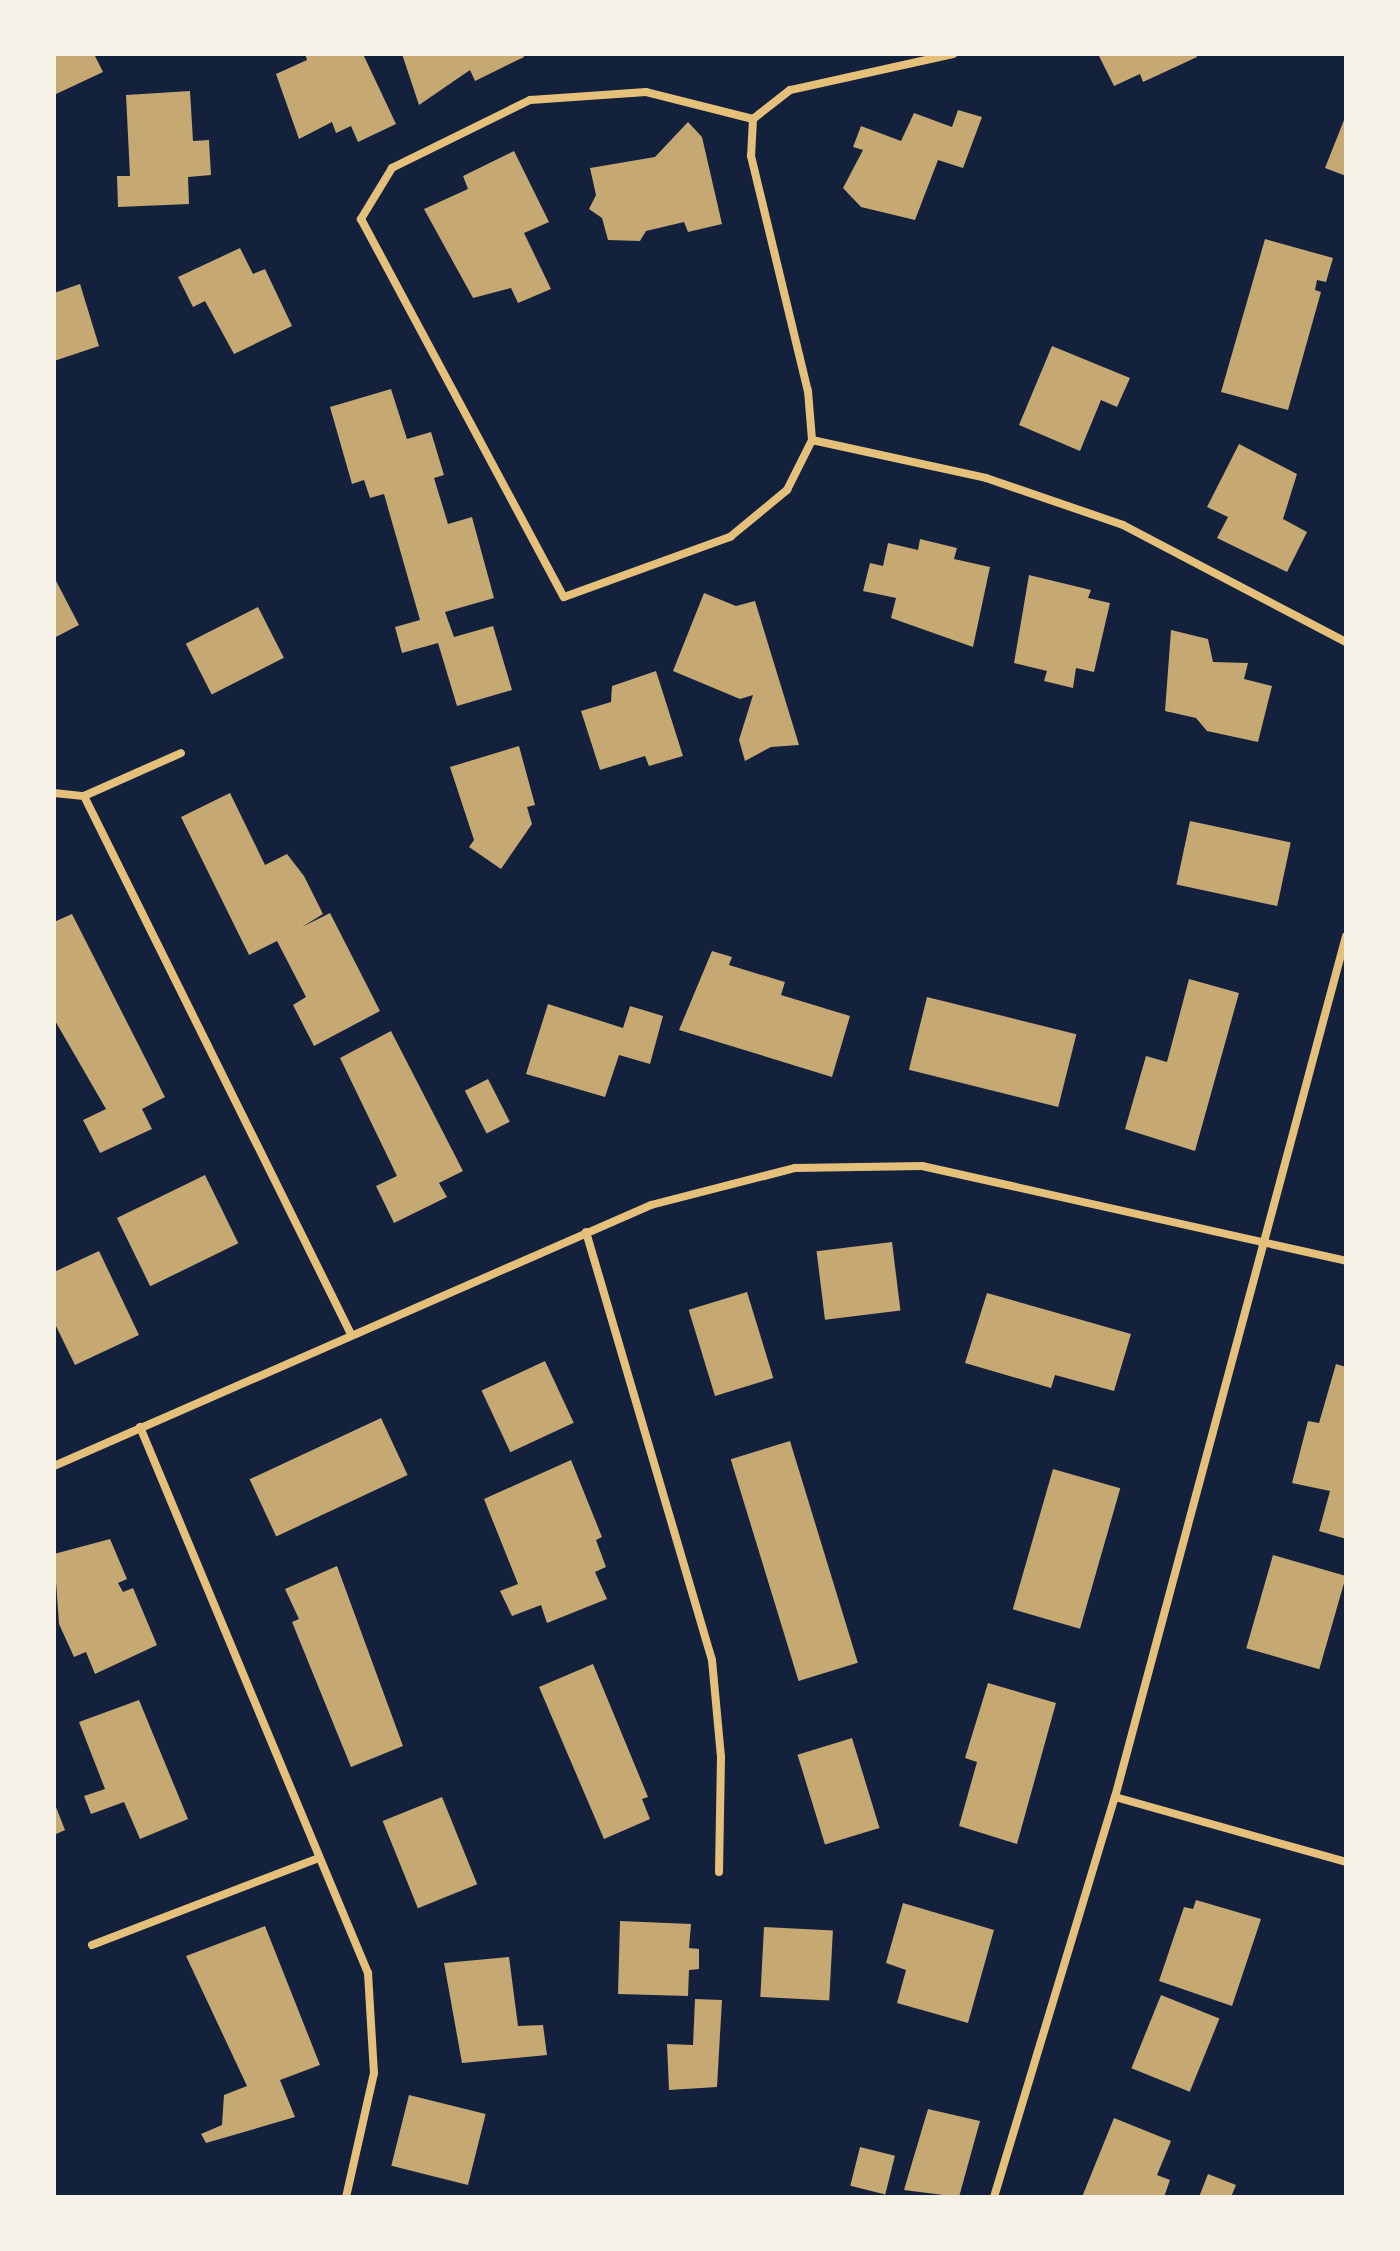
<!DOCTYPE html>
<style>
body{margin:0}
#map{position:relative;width:1400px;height:2251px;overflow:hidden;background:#14213d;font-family:"Roboto Condensed",sans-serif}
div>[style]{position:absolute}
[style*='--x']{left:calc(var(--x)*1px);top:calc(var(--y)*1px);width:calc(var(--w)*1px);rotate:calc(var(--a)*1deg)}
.building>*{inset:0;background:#c6a872;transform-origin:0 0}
.minor>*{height:8px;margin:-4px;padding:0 4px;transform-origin:4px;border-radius:4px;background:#e5c07b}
span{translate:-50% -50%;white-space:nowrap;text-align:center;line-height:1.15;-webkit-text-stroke:6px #f6f1e7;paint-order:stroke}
.frame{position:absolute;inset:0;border:56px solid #f6f1e7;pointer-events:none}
</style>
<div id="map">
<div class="building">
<i style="clip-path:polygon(54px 54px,94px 54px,103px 72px,54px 95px)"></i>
<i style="clip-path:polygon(305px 54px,363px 54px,396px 124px,358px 142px,351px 126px,336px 133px,332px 122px,299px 139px,276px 74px,307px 60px)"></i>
<i style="clip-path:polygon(402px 54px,523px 54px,524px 57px,475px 81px,470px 70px,419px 105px)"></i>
<i style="clip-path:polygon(1098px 54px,1196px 54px,1197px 57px,1143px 82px,1140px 74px,1114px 86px)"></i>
<i style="clip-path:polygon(190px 91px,193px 141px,209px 140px,211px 175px,188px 177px,189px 204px,118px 207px,117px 176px,130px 176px,126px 95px)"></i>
<i style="clip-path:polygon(958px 110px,982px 117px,963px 168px,938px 160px,915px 220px,861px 207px,843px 188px,863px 150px,853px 147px,861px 126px,901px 141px,914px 113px,952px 127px)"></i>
<i style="clip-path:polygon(1346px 115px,1346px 176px,1325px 168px)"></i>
<i style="clip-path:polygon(688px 122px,702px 137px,722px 224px,688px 232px,684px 222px,646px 231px,640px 241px,608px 240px,602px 218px,589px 209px,596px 195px,590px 168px,655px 157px)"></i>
<i style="clip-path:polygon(514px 151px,549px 222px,524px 233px,551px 289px,518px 303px,511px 288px,473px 298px,424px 209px,468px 189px,463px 176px)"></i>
<i style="clip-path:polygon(1265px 239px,1333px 258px,1326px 282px,1317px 280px,1315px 290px,1321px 292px,1288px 410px,1221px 392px)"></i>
<i style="clip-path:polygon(240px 248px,253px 274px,265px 269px,292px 326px,234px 354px,205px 301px,193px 307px,178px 277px)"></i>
<i style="clip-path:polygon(80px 284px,99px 346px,54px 361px,54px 293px)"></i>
<i style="clip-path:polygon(1052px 346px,1130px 378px,1117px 407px,1101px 400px,1080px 451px,1019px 425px)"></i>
<i style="clip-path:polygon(391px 389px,407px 439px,431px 432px,444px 475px,434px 478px,448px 524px,472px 517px,494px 598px,445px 612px,454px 637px,493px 626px,512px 690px,457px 706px,438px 643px,402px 653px,395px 627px,420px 620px,384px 494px,370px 498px,364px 480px,352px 484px,330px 407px)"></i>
<i style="clip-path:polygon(1239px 444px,1297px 474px,1283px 519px,1307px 532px,1287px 572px,1217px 538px,1228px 517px,1207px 507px)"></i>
<i style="clip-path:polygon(920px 539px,957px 548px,954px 559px,990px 567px,973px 647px,891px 618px,896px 598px,863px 591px,870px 563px,883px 566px,888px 543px,918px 550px)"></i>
<i style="clip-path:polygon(1029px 575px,1091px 590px,1088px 598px,1110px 603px,1094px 672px,1076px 668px,1073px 688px,1044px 681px,1047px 671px,1014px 663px)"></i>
<i style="clip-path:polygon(54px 577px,79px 625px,54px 638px)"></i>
<i style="clip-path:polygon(704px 593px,736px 606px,755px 601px,799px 745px,771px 747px,745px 761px,739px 740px,753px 695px,740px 699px,673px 671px)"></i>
<i style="left:258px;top:607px;width:57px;height:81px;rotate:63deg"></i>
<i style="clip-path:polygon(1171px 630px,1208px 639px,1213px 662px,1248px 663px,1244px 679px,1272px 686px,1258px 742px,1207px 731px,1196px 718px,1165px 711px)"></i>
<i style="clip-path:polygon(656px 671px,683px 756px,649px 766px,645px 756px,600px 770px,581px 711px,611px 702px,612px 686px)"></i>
<i style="clip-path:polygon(519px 746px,535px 805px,527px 807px,532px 824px,501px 869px,469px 847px,474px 840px,450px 767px)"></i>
<i style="clip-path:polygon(230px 793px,265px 865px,287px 854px,304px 876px,323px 914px,302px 927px,330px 913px,380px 1011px,314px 1046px,293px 1005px,306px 997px,277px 941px,249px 955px,181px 817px)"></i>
<i style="left:1190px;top:821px;width:103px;height:65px;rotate:12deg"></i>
<i style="clip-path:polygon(72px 914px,165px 1097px,142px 1109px,152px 1129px,100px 1153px,83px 1120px,106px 1109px,54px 1019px,54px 922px)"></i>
<i style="clip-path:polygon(712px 951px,732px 957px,729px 965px,785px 982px,781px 995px,850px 1016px,832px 1077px,679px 1030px)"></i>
<i style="clip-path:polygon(1189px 979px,1239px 993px,1195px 1151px,1125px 1129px,1146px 1056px,1167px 1062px)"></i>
<i style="left:927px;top:997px;width:154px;height:75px;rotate:14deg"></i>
<i style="clip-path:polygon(548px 1004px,623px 1028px,630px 1006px,663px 1016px,650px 1064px,619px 1055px,605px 1097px,526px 1074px)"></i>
<i style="clip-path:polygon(391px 1031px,463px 1171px,439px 1183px,447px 1197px,394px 1223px,376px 1186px,397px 1176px,340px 1058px)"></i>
<i style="left:488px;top:1079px;width:48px;height:26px;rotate:63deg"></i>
<i style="left:205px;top:1175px;width:76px;height:98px;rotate:64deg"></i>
<i style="left:892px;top:1242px;width:69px;height:76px;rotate:83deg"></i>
<i style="clip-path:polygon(99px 1251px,139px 1335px,75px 1365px,54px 1322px,54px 1272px)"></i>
<i style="left:747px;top:1292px;width:90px;height:61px;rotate:73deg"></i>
<i style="clip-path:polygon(987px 1293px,1131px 1334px,1114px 1391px,1055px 1375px,1051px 1388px,965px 1363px)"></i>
<i style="left:545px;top:1361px;width:68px;height:70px;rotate:65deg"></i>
<i style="clip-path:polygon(1336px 1364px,1346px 1367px,1346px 1539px,1319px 1531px,1330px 1491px,1292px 1483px,1308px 1421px,1319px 1423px)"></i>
<i style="left:381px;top:1418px;width:63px;height:145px;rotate:65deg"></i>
<i style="left:790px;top:1441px;width:232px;height:62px;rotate:73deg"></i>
<i style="clip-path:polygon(571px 1460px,602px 1537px,596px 1540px,606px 1567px,595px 1572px,607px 1599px,547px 1623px,541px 1605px,512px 1616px,500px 1591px,518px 1584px,484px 1499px)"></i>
<i style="left:1053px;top:1469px;width:70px;height:146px;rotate:16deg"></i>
<i style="clip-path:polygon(110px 1539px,127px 1579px,118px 1583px,123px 1592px,133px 1588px,157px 1645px,95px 1674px,86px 1652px,74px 1657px,59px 1624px,54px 1554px)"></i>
<i style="left:1273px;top:1555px;width:76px;height:97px;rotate:16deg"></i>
<i style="clip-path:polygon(337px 1566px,403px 1746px,351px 1767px,292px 1622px,299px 1619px,285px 1589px)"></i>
<i style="clip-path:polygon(593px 1664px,648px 1797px,642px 1799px,650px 1819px,604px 1839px,539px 1687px)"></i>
<i style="clip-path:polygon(988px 1683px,1056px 1703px,1017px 1844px,959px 1826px,977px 1762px,965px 1758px)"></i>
<i style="clip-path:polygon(139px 1700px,188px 1819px,140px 1839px,124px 1802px,91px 1814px,84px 1796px,105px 1789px,79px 1722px)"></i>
<i style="left:852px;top:1738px;width:94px;height:57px;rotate:73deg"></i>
<i style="left:442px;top:1797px;width:94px;height:64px;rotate:68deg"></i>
<i style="clip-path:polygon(54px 1802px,65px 1830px,54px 1835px)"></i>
<i style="clip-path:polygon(1196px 1900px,1261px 1919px,1232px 2006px,1159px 1981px,1184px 1907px,1193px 1909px)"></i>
<i style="clip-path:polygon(903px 1903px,994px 1930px,968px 2023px,897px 2003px,906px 1970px,886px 1963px)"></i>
<i style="clip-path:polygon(620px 1921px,691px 1924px,689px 1948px,699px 1949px,699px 1969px,689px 1970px,688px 1996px,618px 1994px)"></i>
<i style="clip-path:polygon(265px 1926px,320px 2065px,280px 2080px,295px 2117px,206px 2143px,201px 2134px,222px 2125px,224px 2095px,247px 2086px,186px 1956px)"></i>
<i style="left:764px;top:1927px;width:69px;height:70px;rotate:3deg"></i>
<i style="clip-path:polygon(509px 1957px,518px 2026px,543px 2025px,547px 2055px,462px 2063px,444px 1963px)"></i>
<i style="left:1161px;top:1995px;width:63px;height:79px;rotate:22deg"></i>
<i style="clip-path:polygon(695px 1999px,722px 2000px,717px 2087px,669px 2090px,667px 2044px,693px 2045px)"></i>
<i style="left:409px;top:2095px;width:79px;height:73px;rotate:14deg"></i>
<i style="clip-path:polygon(928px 2109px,980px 2121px,959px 2197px,904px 2190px)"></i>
<i style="clip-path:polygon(1114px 2118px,1171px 2141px,1157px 2175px,1170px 2180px,1164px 2197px,1082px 2197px)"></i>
<i style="left:860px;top:2147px;width:36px;height:40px;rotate:14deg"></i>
<i style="clip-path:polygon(1208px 2174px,1236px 2185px,1231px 2197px,1199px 2197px)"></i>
</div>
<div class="minor">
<i style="--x:953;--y:54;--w:167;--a:167.5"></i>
<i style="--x:790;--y:90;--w:47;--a:141.9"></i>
<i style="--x:753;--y:119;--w:37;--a:93"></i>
<i style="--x:751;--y:156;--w:242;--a:76.4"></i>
<i style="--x:808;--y:391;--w:49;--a:85.3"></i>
<i style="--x:812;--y:440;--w:178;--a:12.3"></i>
<i style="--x:986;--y:478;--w:145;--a:18.9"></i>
<i style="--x:1123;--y:525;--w:252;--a:27.7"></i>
<i style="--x:753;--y:119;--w:110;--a:-165.8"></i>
<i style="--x:646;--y:92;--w:116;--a:176.1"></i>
<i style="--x:530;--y:100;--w:154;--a:153.8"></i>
<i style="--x:392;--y:168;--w:60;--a:121.3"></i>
<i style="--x:361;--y:219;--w:429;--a:61.8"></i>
<i style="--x:564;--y:597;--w:177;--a:-19.9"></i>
<i style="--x:730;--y:537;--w:74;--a:-39.5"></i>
<i style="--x:787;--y:490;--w:56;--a:-63.4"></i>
<i style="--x:54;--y:793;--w:30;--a:6"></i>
<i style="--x:84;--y:796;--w:106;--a:-23.9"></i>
<i style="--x:84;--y:796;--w:598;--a:63.61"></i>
<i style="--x:586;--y:1232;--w:446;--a:73.6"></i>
<i style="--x:712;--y:1660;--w:97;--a:84.7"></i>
<i style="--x:721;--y:1757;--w:115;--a:91"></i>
<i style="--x:140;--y:1427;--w:592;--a:67.34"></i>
<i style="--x:368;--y:1973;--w:100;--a:86.6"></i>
<i style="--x:374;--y:2073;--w:127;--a:102.7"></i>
<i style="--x:54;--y:1466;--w:652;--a:-23.61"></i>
<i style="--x:651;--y:1205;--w:149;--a:-14.4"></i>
<i style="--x:795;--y:1168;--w:127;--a:-0.9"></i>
<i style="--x:922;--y:1166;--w:435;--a:12.6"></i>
<i style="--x:1115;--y:1797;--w:240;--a:15.7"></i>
<i style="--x:92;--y:1945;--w:243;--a:-21"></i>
<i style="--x:994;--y:2197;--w:418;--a:-73.2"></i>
<i style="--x:1115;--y:1797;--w:891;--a:-74.98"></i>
</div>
<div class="frame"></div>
</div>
